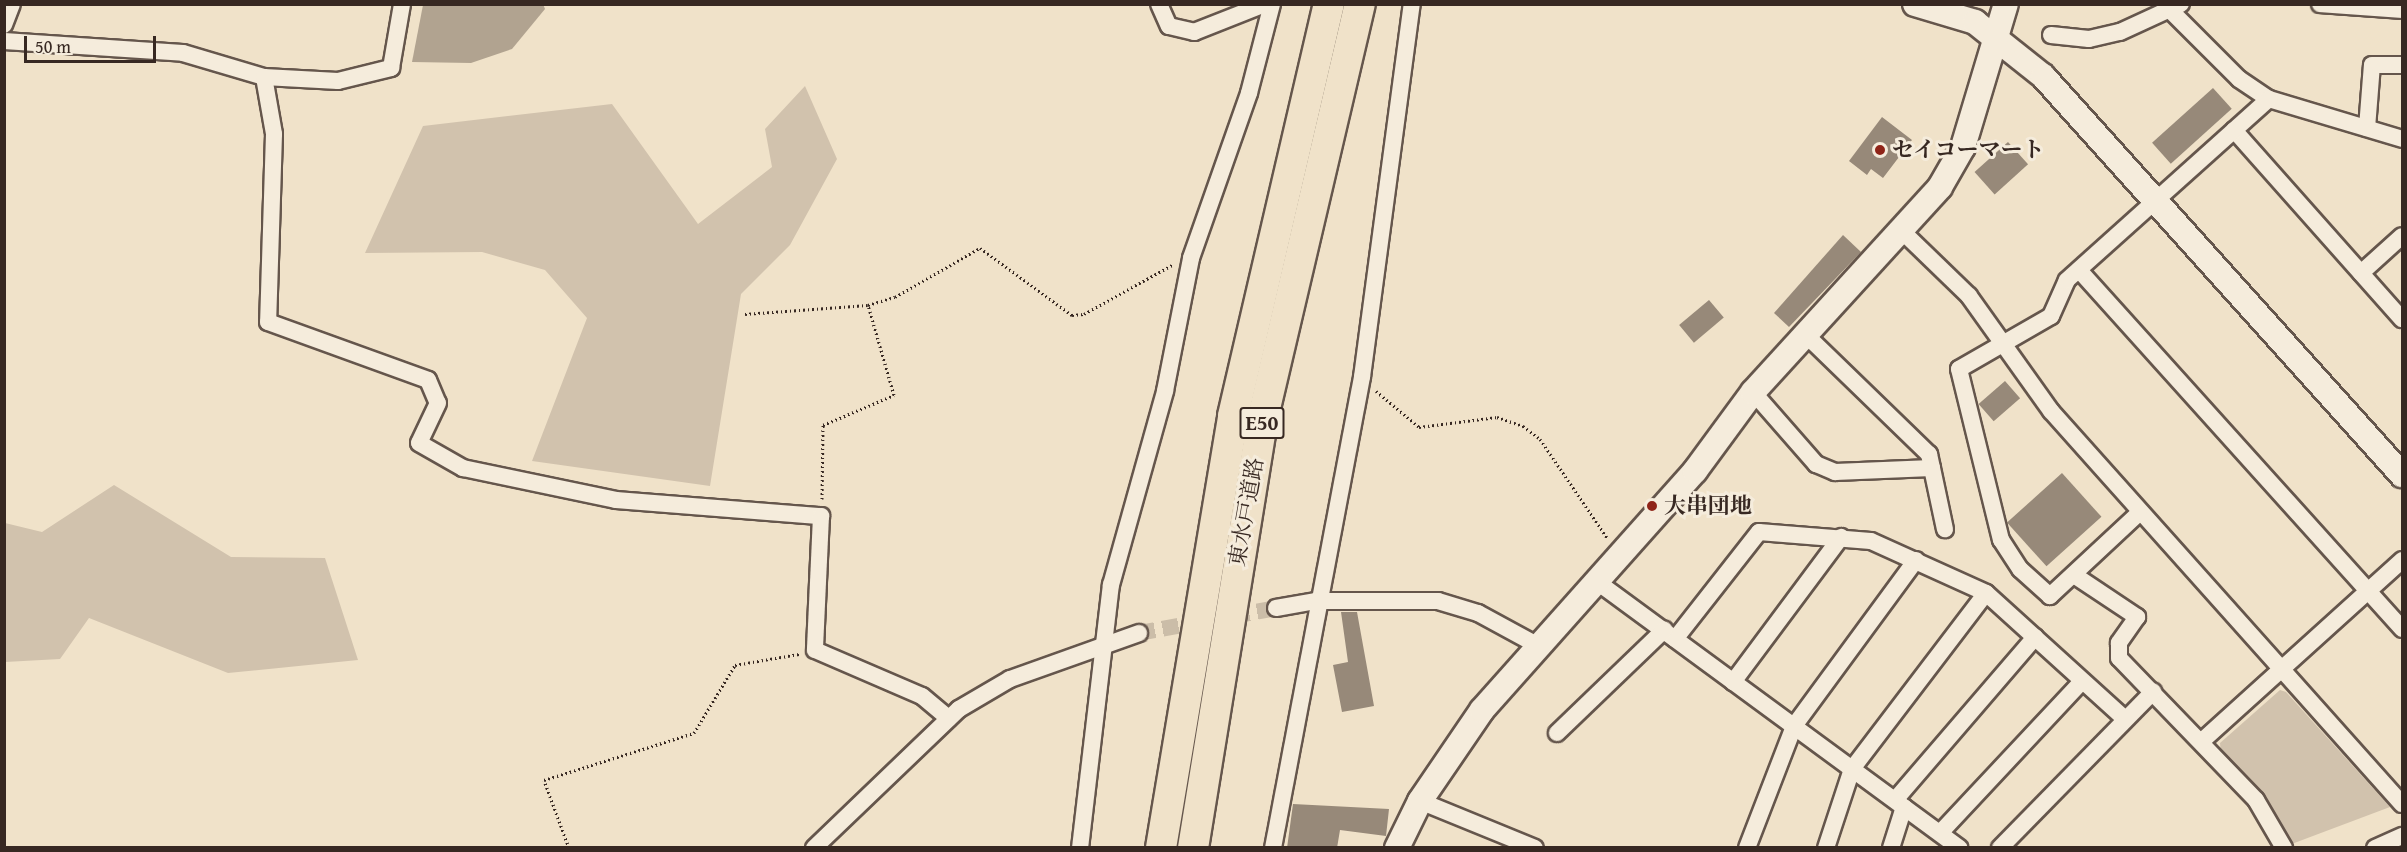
<!DOCTYPE html>
<meta charset="utf-8">
<style>
body{margin:0}
#map{position:relative;width:2407px;height:852px;overflow:hidden;background:#f0e2c9;font-family:"Gentium Book Plus","Noto Serif JP",serif}
div>[style]{position:absolute}
[style*='--x']{left:calc(var(--x)*1px);top:calc(var(--y)*1px);width:calc(var(--w)*1px);rotate:calc(var(--a)*1deg)}
.green>*{inset:0;background:#d1c2ad}
.water>*{inset:0;background:#b1a390}
.building>*{inset:0;background:#978979;transform-origin:0 0}
.street-tunnel>*{height:16px;margin-top:-8px;transform-origin:0;background:repeating-linear-gradient(90deg,#cbbda8 0 16px,transparent 0 24px)}
.path>*{height:3px;margin-top:-1.5px;transform-origin:0;background:repeating-linear-gradient(90deg,#372822 0 1.5px,transparent 0 4.5px)}
.roads{filter:drop-shadow(2px 0 #65564c) drop-shadow(-2px 0 #65564c) drop-shadow(0 2px #65564c) drop-shadow(0 -2px #65564c)}
.street>*{height:16px;margin:-8px;padding:0 8px;transform-origin:8px;border-radius:8px;background:#f5ecdc}
.secondary>*{height:24px;margin:-12px;padding:0 12px;transform-origin:12px;border-radius:12px;background:#f5ecdc}
.highway>*{height:30px;margin:-15px;padding:0 15px;transform-origin:15px;border-radius:15px;background:#f0e2c9}
.dots>*{width:16px;height:16px;translate:-50% -50%;box-sizing:border-box;border:3px solid #f5ecdc;border-radius:50%}
span{translate:-50% -50%;white-space:nowrap;text-align:center;line-height:1.15;-webkit-text-stroke:6px #f5ecdc;paint-order:stroke}
.shield-label span{padding:2px 4px;background:#f5ecdc;border:2px solid;border-radius:4px;-webkit-text-stroke-width:0}
.shield-label{font-size:21px;color:#372822;font-weight:700}
.poi-label{font-size:22px;color:#372822;font-weight:700}
.left{translate:0 -50%;text-align:left}
.street-label{font-size:22px;color:#372822}
.frame{position:absolute;inset:0;border:6px solid #372822;pointer-events:none}
.scale{position:absolute;left:24px;top:36px;width:132px;height:27px;box-sizing:border-box;border:3px solid #372822;border-top:0;padding-left:8px;font-size:18px;line-height:21px;white-space:nowrap;color:#372822;-webkit-text-stroke:4px #f5ecdc;paint-order:stroke}
</style>
<div id="map">
<div class="green">
<i style="clip-path:polygon(805px 86px,837px 159px,790px 245px,741px 294px,710px 486px,532px 461px,587px 318px,545px 270px,482px 252px,365px 253px,423px 126px,612px 104px,698px 224px,772px 167px,765px 129px)"></i>
<i style="clip-path:polygon(114px 485px,231px 557px,325px 558px,358px 660px,228px 673px,89px 618px,60px 659px,5px 662px,5px 523px,42px 532px)"></i>
<i style="clip-path:polygon(2280px 690px,2286px 692px,2390px 807px,2289px 845px,2221px 754px,2220px 743px)"></i>
</div>
<div class="water">
<i style="clip-path:polygon(423px 5px,543px 4px,545px 9px,512px 49px,471px 63px,412px 62px)"></i>
</div>
<div class="building">
<i style="left:2213px;top:88px;width:28px;height:82px;rotate:48deg"></i>
<i style="clip-path:polygon(1882px 117px,1912px 140px,1883px 178px,1871px 169px,1867px 175px,1849px 161px)"></i>
<i style="left:2008px;top:142px;width:30px;height:45px;rotate:48deg"></i>
<i style="clip-path:polygon(1843px 235px,1861px 252px,1789px 327px,1774px 313px)"></i>
<i style="left:1709px;top:300px;width:23px;height:39px;rotate:50deg"></i>
<i style="left:2005px;top:381px;width:23px;height:35px;rotate:49deg"></i>
<i style="left:2062px;top:473px;width:59px;height:74px;rotate:48deg"></i>
<i style="clip-path:polygon(1341px 612px,1357px 612px,1374px 706px,1342px 712px,1333px 665px,1348px 662px)"></i>
<i style="clip-path:polygon(1293px 804px,1389px 809px,1386px 836px,1340px 830px,1337px 848px,1287px 848px)"></i>
</div>
<div class="street-tunnel">
<i style="--x:1139;--y:633;--w:139;--a:-10.3"></i>
</div>
<div class="path">
<i style="--x:745;--y:314;--w:123;--a:-4.2"></i>
<i style="--x:868;--y:305;--w:28;--a:-17"></i>
<i style="--x:895;--y:297;--w:98;--a:-30"></i>
<i style="--x:980;--y:248;--w:114;--a:36.1"></i>
<i style="--x:1072;--y:315;--w:12;--a:-5"></i>
<i style="--x:1084;--y:314;--w:103;--a:-29.1"></i>
<i style="--x:1376;--y:391;--w:56;--a:39.9"></i>
<i style="--x:1419;--y:427;--w:79;--a:-7.3"></i>
<i style="--x:1497;--y:417;--w:28;--a:19"></i>
<i style="--x:1523;--y:426;--w:21;--a:37"></i>
<i style="--x:1540;--y:439;--w:121;--a:55.8"></i>
<i style="--x:822;--y:499;--w:74;--a:-89.2"></i>
<i style="--x:823;--y:425;--w:77;--a:-22.9"></i>
<i style="--x:894;--y:395;--w:94;--a:-106.1"></i>
<i style="--x:569;--y:848;--w:72;--a:-110.2"></i>
<i style="--x:544;--y:780;--w:157;--a:-17.4"></i>
<i style="--x:694;--y:733;--w:79;--a:-58.9"></i>
<i style="--x:735;--y:665;--w:65;--a:-9.8"></i>
</div>
<div class="roads">
<div class="street">
<i style="--x:1159;--y:4;--w:24;--a:66"></i>
<i style="--x:1169;--y:26;--w:26;--a:13"></i>
<i style="--x:1194;--y:32;--w:76;--a:-21.5"></i>
<i style="--x:2320;--y:4;--w:82;--a:4.2"></i>
<i style="--x:2172;--y:12;--w:95;--a:45"></i>
<i style="--x:2239;--y:79;--w:36;--a:34"></i>
<i style="--x:2269;--y:99;--w:139;--a:16.7"></i>
<i style="--x:4;--y:25;--w:22;--a:-69"></i>
<i style="--x:2051;--y:35;--w:38;--a:6"></i>
<i style="--x:2089;--y:39;--w:32;--a:-13"></i>
<i style="--x:2120;--y:32;--w:67;--a:-24.7"></i>
<i style="--x:4;--y:41;--w:179;--a:3.8"></i>
<i style="--x:183;--y:53;--w:84;--a:16.5"></i>
<i style="--x:264;--y:77;--w:74;--a:3.1"></i>
<i style="--x:338;--y:81;--w:55;--a:-13.8"></i>
<i style="--x:391;--y:68;--w:65;--a:-80.2"></i>
<i style="--x:264;--y:77;--w:58;--a:80"></i>
<i style="--x:274;--y:134;--w:188;--a:91.8"></i>
<i style="--x:268;--y:322;--w:170;--a:19.9"></i>
<i style="--x:428;--y:380;--w:25;--a:67"></i>
<i style="--x:438;--y:403;--w:44;--a:115.4"></i>
<i style="--x:419;--y:443;--w:51;--a:29.6"></i>
<i style="--x:463;--y:468;--w:156;--a:11.8"></i>
<i style="--x:616;--y:500;--w:206;--a:4.5"></i>
<i style="--x:821;--y:516;--w:134;--a:92.6"></i>
<i style="--x:815;--y:650;--w:116;--a:23.3"></i>
<i style="--x:922;--y:696;--w:35;--a:40"></i>
<i style="--x:2367;--y:128;--w:63;--a:-85.5"></i>
<i style="--x:2372;--y:65;--w:30;--a:0"></i>
<i style="--x:2234;--y:130;--w:253;--a:48.4"></i>
<i style="--x:1902;--y:231;--w:93;--a:44.1"></i>
<i style="--x:1969;--y:296;--w:141;--a:54.5"></i>
<i style="--x:2051;--y:411;--w:527;--a:48.23"></i>
<i style="--x:2079;--y:270;--w:483;--a:48"></i>
<i style="--x:2361;--y:273;--w:55;--a:-42.1"></i>
<i style="--x:1805;--y:334;--w:173;--a:44.1"></i>
<i style="--x:1929;--y:454;--w:77;--a:78"></i>
<i style="--x:1753;--y:392;--w:96;--a:48.8"></i>
<i style="--x:1816;--y:464;--w:21;--a:23"></i>
<i style="--x:1835;--y:472;--w:97;--a:-2.4"></i>
<i style="--x:2139;--y:513;--w:122;--a:137"></i>
<i style="--x:2050;--y:596;--w:40;--a:-138"></i>
<i style="--x:2020;--y:569;--w:35;--a:-123"></i>
<i style="--x:2001;--y:540;--w:176;--a:-103.8"></i>
<i style="--x:1959;--y:369;--w:106;--a:-29.9"></i>
<i style="--x:2051;--y:316;--w:39;--a:-66"></i>
<i style="--x:2067;--y:280;--w:271;--a:-41.9"></i>
<i style="--x:2074;--y:575;--w:76;--a:33.7"></i>
<i style="--x:2137;--y:617;--w:32;--a:125"></i>
<i style="--x:2119;--y:643;--w:15;--a:90"></i>
<i style="--x:2119;--y:658;--w:197;--a:46"></i>
<i style="--x:2256;--y:800;--w:56;--a:59.7"></i>
<i style="--x:1596;--y:581;--w:451;--a:36.3"></i>
<i style="--x:1276;--y:608;--w:41;--a:-9.9"></i>
<i style="--x:1316;--y:601;--w:122;--a:0"></i>
<i style="--x:1438;--y:601;--w:42;--a:16.7"></i>
<i style="--x:1478;--y:613;--w:67;--a:28.5"></i>
<i style="--x:1675;--y:639;--w:136;--a:-51.9"></i>
<i style="--x:1759;--y:532;--w:112;--a:4.6"></i>
<i style="--x:1871;--y:541;--w:126;--a:24.3"></i>
<i style="--x:1986;--y:593;--w:188;--a:42.2"></i>
<i style="--x:1733;--y:682;--w:181;--a:-53.3"></i>
<i style="--x:1557;--y:733;--w:149;--a:-43.9"></i>
<i style="--x:2202;--y:741;--w:270;--a:-42.1"></i>
<i style="--x:1895;--y:800;--w:215;--a:-49.3"></i>
<i style="--x:1420;--y:801;--w:124;--a:22.2"></i>
<i style="--x:1940;--y:833;--w:208;--a:-46.9"></i>
<i style="--x:814;--y:848;--w:201;--a:-43.8"></i>
<i style="--x:959;--y:709;--w:59;--a:-30.5"></i>
<i style="--x:1010;--y:679;--w:137;--a:-19.6"></i>
<i style="--x:1080;--y:848;--w:265;--a:-83.3"></i>
<i style="--x:1111;--y:585;--w:201;--a:-74.4"></i>
<i style="--x:1165;--y:391;--w:136;--a:-78.9"></i>
<i style="--x:1191;--y:258;--w:175;--a:-70.6"></i>
<i style="--x:1249;--y:93;--w:92;--a:-75.5"></i>
<i style="--x:1273;--y:848;--w:479;--a:-79.3"></i>
<i style="--x:1362;--y:377;--w:376;--a:-82.4"></i>
<i style="--x:1747;--y:848;--w:131;--a:-68.9"></i>
<i style="--x:1794;--y:726;--w:206;--a:-53.7"></i>
<i style="--x:1826;--y:848;--w:83;--a:-71.8"></i>
<i style="--x:1852;--y:769;--w:221;--a:-52.7"></i>
<i style="--x:1891;--y:848;--w:43;--a:-72.4"></i>
<i style="--x:2000;--y:848;--w:219;--a:-45.6"></i>
<i style="--x:2375;--y:848;--w:30;--a:-24"></i>
</div>
<div class="secondary">
<i style="--x:1915;--y:4;--w:63;--a:16.7"></i>
<i style="--x:1975;--y:22;--w:87;--a:38.5"></i>
<i style="--x:2043;--y:76;--w:537;--a:48.02"></i>
<i style="--x:1397;--y:848;--w:52;--a:-63.9"></i>
<i style="--x:1420;--y:801;--w:110;--a:-55.7"></i>
<i style="--x:1482;--y:710;--w:320;--a:-48.3"></i>
<i style="--x:1695;--y:471;--w:98;--a:-53.7"></i>
<i style="--x:1753;--y:392;--w:277;--a:-47.6"></i>
<i style="--x:1940;--y:187;--w:46;--a:-60.1"></i>
<i style="--x:1963;--y:147;--w:149;--a:-73.3"></i>
</div>
<div class="highway">
<i style="--x:1161;--y:848;--w:438;--a:-80.5"></i>
<i style="--x:1233;--y:416;--w:423;--a:-76.9"></i>
<i style="--x:1193;--y:848;--w:433;--a:-80.8"></i>
<i style="--x:1262;--y:421;--w:428;--a:-76.8"></i>
</div>
</div>
<div class="dots">
<i style="left:1880px;top:150px;background:#8f2418"></i>
<i style="left:1652px;top:506px;background:#8f2418"></i>
</div>
<div class="shield-label">
<span style="left:1262px;top:423px">E50</span>
</div>
<div class="poi-label">
<span class="left" style="left:1892px;top:150px">セイコーマート</span>
<span class="left" style="left:1664px;top:506px">大串団地</span>
</div>
<div class="street-label">
<span style="left:1246px;top:512px;rotate:-80deg">東水戸道路</span>
</div>
<div class="frame"></div>
<div class="scale">50 m</div>
</div>
